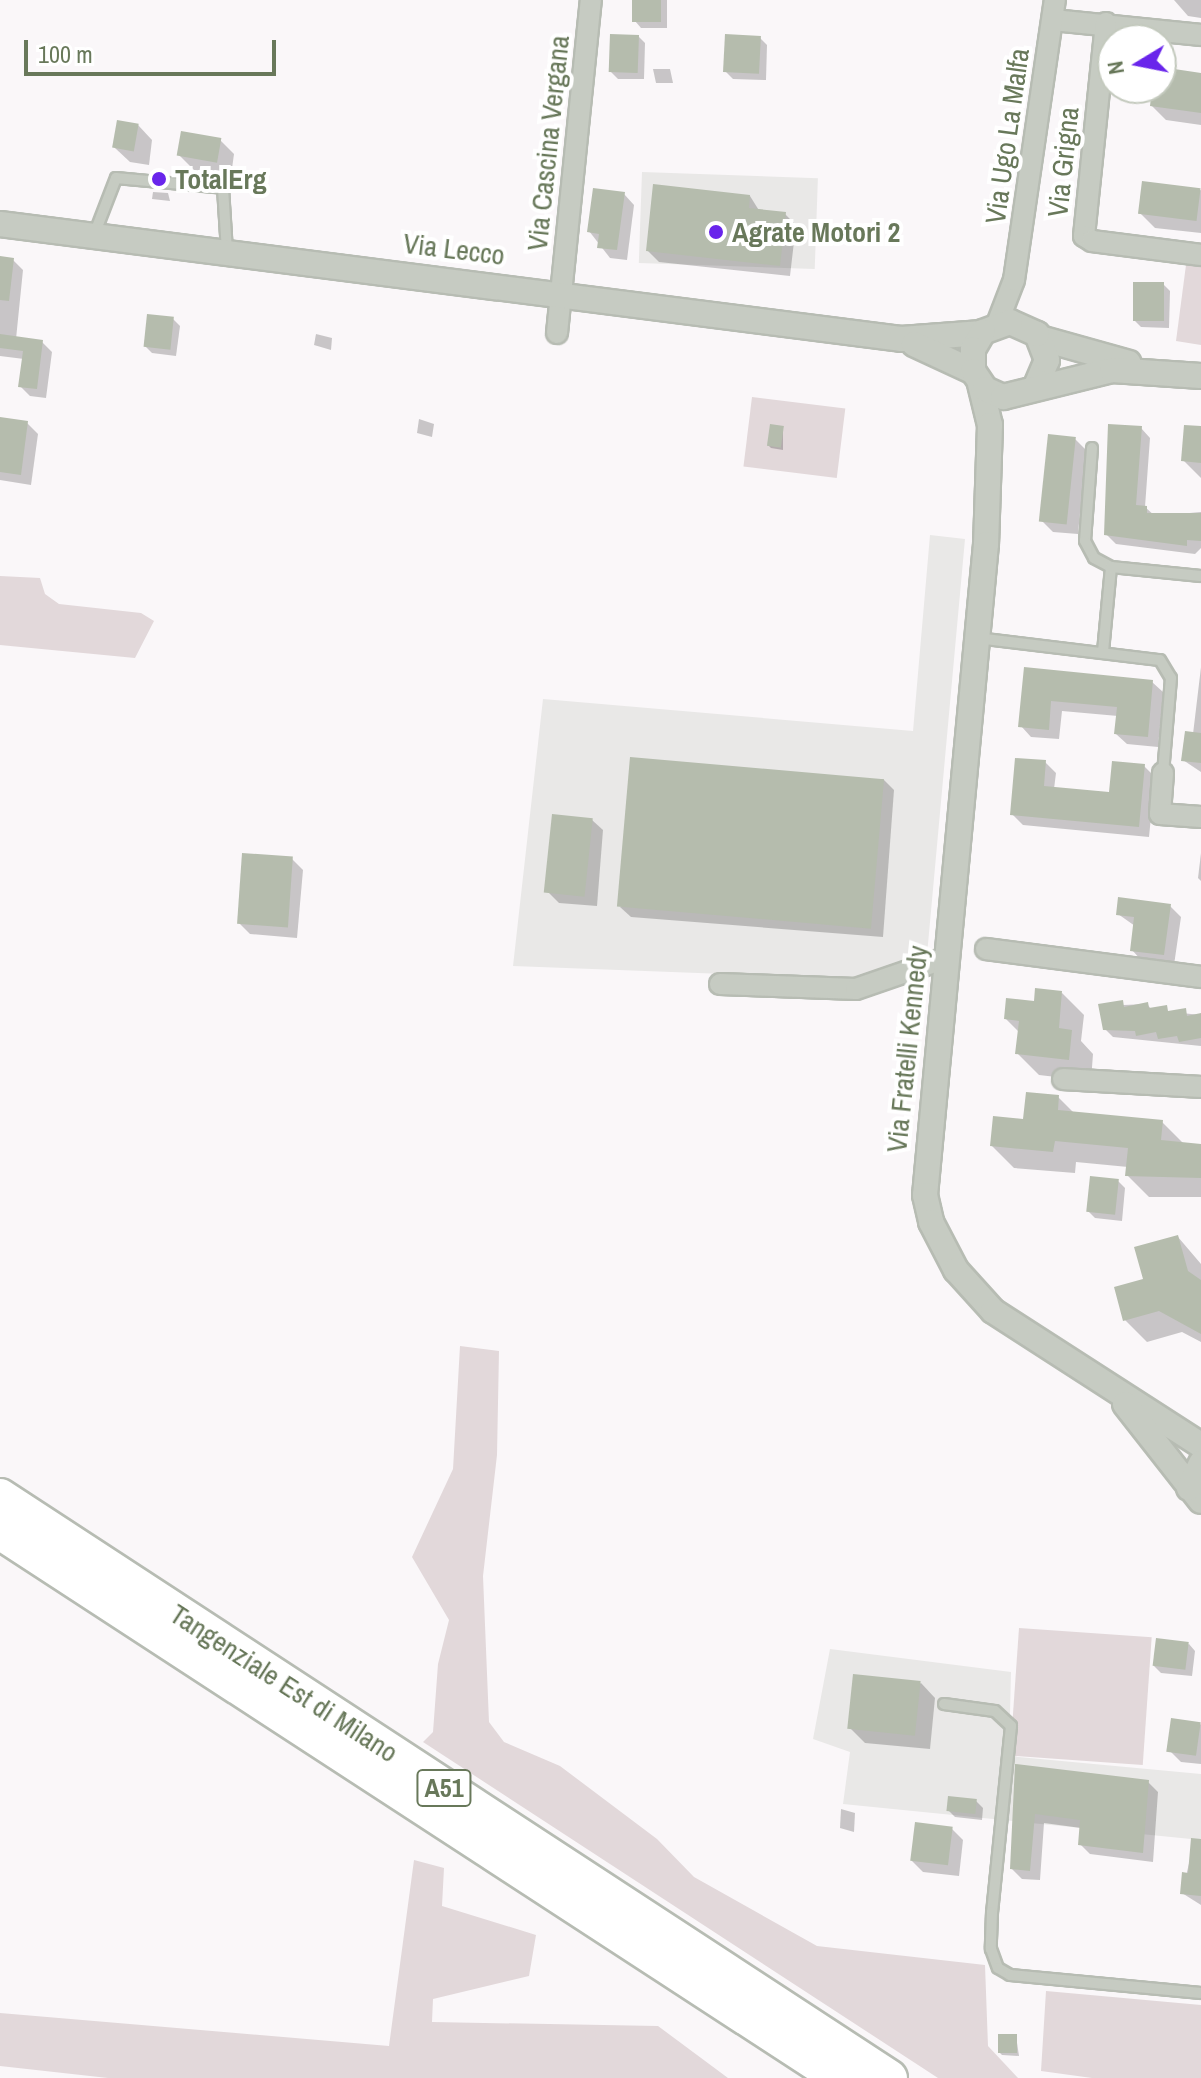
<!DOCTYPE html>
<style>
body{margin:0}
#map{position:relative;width:1201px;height:2078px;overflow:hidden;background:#faf7f9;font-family:"Archivo Narrow",sans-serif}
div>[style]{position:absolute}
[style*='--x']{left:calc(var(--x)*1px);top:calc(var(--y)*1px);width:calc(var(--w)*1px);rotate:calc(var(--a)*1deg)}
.built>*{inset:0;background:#e9e8e7;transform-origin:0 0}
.green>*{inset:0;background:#e2d8da;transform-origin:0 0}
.shadow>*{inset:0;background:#0003}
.building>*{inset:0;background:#b5bcad;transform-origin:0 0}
.roads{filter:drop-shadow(2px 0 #b7bcb3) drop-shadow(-2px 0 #b7bcb3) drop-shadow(0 2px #b7bcb3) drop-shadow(0 -2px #b7bcb3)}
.service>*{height:10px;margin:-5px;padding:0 5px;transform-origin:5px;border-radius:5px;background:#c6cbc2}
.minor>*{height:20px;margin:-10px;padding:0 10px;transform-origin:10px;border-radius:10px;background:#c6cbc2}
.tertiary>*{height:24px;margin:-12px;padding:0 12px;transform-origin:12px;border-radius:12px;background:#c6cbc2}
.motorway>*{height:36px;margin:-18px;padding:0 18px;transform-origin:18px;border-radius:18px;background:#fff}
.dots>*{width:22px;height:22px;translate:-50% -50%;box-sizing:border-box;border:4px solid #fff;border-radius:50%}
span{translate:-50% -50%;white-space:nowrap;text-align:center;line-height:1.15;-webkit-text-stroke:8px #fff;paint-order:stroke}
.shield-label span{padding:2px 6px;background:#fff;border:2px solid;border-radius:6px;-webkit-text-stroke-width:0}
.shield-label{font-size:26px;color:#68785a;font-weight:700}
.street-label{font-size:28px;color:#68785a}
.poi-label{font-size:28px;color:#68785a;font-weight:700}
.left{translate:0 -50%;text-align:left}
.north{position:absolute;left:1097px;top:24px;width:80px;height:80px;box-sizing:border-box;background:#fff;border:2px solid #c3c9bd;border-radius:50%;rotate:260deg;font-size:22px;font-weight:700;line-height:32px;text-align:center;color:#68785a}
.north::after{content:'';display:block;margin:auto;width:28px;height:36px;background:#6925eb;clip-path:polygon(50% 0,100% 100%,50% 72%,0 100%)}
.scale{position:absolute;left:24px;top:40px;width:252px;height:36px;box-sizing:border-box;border:4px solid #68785a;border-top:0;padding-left:10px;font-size:24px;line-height:28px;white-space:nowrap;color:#68785a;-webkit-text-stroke:6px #fff;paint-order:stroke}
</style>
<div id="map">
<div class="built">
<i style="left:642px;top:172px;width:176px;height:91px;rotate:2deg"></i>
<i style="clip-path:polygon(930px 535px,965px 539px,927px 955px,853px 979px,513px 966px,543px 699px,913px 731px)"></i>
<i style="clip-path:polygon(830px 1649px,1011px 1672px,1009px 1756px,1201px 1774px,1201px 1840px,843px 1804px,850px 1752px,813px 1739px)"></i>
</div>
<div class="green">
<i style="clip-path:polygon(1186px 265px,1201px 266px,1201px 345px,1176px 341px)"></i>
<i style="left:752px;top:397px;width:94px;height:70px;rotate:7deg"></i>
<i style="clip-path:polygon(0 576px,40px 578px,45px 594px,59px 604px,141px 613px,154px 621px,135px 658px,0 645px)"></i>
<i style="clip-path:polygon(460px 1346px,499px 1351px,497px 1455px,483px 1576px,489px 1722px,504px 1742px,560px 1766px,657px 1839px,694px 1877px,817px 1946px,985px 1965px,988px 2046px,1018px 2078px,938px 2078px,423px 1742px,433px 1732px,438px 1664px,449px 1620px,412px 1557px,453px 1469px)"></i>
<i style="left:1019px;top:1628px;width:133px;height:128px;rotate:4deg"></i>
<i style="clip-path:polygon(414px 1860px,444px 1868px,442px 1906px,536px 1935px,529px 1976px,433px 1999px,432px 2022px,658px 2026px,728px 2078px,108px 2078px,0 2066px,0 2013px,389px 2046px)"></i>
<i style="clip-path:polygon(1046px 1991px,1201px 2005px,1201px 2078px,1092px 2078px,1041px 2071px)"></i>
</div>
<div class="shadow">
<i style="clip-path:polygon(634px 0,667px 0,667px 28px,641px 28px,635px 21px)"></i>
<i style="clip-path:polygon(1174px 0,1201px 0,1201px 18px,1188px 16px)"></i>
<i style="clip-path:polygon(638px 36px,645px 43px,644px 79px,618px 79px,611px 72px)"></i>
<i style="clip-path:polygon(760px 38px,767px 45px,766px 80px,733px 79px,726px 72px)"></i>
<i style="clip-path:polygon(653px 69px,670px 69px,673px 83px,656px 83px)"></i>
<i style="clip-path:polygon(1161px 69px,1201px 75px,1201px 125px,1166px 120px,1152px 106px,1154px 88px,1161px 88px)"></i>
<i style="clip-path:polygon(138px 125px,152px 140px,149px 165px,130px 162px,115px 148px)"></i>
<i style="clip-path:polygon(220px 140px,234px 154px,231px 176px,194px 170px,179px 155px)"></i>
<i style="clip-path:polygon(1201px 190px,1201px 233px,1155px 228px,1140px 213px)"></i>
<i style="clip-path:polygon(153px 192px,168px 193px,170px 201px,152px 199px)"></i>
<i style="clip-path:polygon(624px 194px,634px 205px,627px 260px,610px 258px,589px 231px)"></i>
<i style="clip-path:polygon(750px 196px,760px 212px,785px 214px,796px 225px,790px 276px,659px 262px,648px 251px)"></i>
<i style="clip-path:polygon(0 258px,13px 260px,23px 270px,16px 339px,42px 342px,52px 352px,46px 398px,30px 396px,20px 386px,24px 359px,0 356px)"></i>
<i style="clip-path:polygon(1163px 284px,1170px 291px,1169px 328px,1141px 327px,1134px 320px)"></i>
<i style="clip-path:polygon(173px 319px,180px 326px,176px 356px,152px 353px,145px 346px)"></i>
<i style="clip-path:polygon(316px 334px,332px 338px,331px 350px,314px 345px)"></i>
<i style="clip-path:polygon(0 419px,27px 423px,38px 434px,31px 485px,0 480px)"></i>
<i style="clip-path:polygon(419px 419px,434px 424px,432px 437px,417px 433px)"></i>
<i style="clip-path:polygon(783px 428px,783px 450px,771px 448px,768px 445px)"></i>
<i style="clip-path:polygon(1141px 428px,1150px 438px,1145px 507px,1155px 516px,1201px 512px,1201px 548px,1195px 554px,1116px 544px,1106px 534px)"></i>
<i style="clip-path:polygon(1201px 428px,1201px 478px,1183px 460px)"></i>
<i style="clip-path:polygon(1075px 439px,1086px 450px,1078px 534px,1053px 532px,1042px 521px)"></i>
<i style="clip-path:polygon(1201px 667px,1201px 772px,1183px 760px,1193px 734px)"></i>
<i style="clip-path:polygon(1026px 670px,1152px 682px,1163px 692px,1158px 747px,1127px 744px,1116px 734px,1118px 716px,1062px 711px,1059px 739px,1031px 737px,1021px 726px)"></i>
<i style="clip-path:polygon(1045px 762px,1056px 773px,1054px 789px,1111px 794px,1144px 766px,1155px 777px,1149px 837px,1023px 825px,1012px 814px)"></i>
<i style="clip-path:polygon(883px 779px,894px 790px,883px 937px,631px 917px,620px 907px)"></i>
<i style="clip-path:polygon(592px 820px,603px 830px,597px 906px,559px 903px,548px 892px)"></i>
<i style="clip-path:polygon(1201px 853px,1201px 881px,1198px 878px)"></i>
<i style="clip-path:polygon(292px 859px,303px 870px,297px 938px,250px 934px,239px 923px)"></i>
<i style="clip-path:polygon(1170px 906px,1181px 917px,1174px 965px,1142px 961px,1132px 950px,1135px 926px,1118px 914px)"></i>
<i style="clip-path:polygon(1062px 993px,1084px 1015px,1081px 1041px,1093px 1054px,1091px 1081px,1039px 1075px,1017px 1053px,1019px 1032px,1006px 1019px)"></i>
<i style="clip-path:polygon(1147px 1004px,1152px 1010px,1201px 1015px,1201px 1046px,1113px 1037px,1105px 1029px,1100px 1006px)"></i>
<i style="clip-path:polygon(1058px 1097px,1074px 1113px,1162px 1122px,1184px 1144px,1201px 1146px,1201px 1197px,1149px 1197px,1127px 1175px,1128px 1167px,1076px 1162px,1075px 1173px,1014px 1168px,992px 1146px)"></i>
<i style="clip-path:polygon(1118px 1181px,1125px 1188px,1122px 1221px,1095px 1218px,1088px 1211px)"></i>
<i style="clip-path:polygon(1178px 1237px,1201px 1264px,1201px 1342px,1182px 1332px,1147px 1342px,1125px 1320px)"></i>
<i style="clip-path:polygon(1189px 1644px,1195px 1651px,1192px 1676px,1161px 1673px,1154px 1666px)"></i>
<i style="clip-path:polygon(921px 1683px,935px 1698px,930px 1749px,865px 1743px,850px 1728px)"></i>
<i style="clip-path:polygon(1201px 1724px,1201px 1764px,1181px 1762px,1170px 1751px)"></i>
<i style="clip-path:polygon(1017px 1767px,1148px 1782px,1158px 1792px,1153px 1862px,1090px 1854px,1080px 1844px,1081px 1828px,1044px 1823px,1040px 1880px,1022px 1879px,1012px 1869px)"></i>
<i style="clip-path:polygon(976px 1801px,983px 1808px,982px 1820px,955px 1817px,948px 1810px)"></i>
<i style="clip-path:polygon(841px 1809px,855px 1813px,854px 1832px,840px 1828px)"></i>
<i style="clip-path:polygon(952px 1829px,963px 1840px,959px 1876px,923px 1872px,912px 1861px)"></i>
<i style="clip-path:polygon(1192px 1851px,1201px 1852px,1201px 1905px,1182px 1893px)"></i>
<i style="clip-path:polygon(1016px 2036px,1019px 2056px,1002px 2055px,999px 2052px)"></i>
</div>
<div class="building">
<i style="left:632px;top:0;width:29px;height:22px"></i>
<i style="left:610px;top:34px;width:29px;height:38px;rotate:2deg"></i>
<i style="left:725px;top:34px;width:36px;height:38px;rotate:3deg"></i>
<i style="clip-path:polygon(1161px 67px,1201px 73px,1201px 113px,1150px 106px,1152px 88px,1161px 88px)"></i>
<i style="left:117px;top:120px;width:22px;height:28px;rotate:10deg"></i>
<i style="left:181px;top:131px;width:41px;height:25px;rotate:10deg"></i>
<i style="left:1142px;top:181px;width:59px;height:33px;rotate:7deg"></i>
<i style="clip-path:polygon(653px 184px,750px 195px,749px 208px,786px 212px,780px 266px,646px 251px)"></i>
<i style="clip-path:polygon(593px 188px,625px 192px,617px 250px,597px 248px,599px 234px,587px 232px)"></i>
<i style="clip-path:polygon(0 256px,14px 258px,9px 301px,0 300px)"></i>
<i style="left:1133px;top:282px;width:31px;height:39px"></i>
<i style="left:147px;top:314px;width:27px;height:33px;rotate:6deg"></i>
<i style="clip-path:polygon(0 334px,43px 340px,37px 389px,18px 387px,23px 351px,0 348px)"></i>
<i style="clip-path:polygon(0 417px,28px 421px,21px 475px,0 472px)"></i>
<i style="left:770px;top:424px;width:14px;height:22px;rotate:8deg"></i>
<i style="clip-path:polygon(1108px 424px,1142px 426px,1136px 505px,1147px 506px,1147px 513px,1201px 513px,1201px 541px,1187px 540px,1187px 546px,1104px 535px)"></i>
<i style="clip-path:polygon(1184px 425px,1201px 426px,1201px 463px,1181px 461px)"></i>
<i style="left:1048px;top:434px;width:28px;height:88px;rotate:6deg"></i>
<i style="clip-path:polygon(1024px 667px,1153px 680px,1148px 737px,1114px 734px,1117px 707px,1051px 701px,1049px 730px,1018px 727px)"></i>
<i style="clip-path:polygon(1185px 731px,1201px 733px,1201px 763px,1181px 761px)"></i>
<i style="left:630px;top:757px;width:255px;height:150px;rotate:5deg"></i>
<i style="clip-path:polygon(1015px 758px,1046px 760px,1044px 786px,1109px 792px,1112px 761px,1145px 764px,1139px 827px,1010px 815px)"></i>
<i style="left:552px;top:814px;width:41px;height:79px;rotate:6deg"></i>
<i style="left:242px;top:853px;width:51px;height:71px;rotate:4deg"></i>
<i style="clip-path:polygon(1118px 897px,1171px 904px,1164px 955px,1130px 951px,1134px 917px,1116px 915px)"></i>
<i style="clip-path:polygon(1035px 988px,1062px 991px,1059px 1028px,1072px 1030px,1069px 1060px,1015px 1054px,1019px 1021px,1004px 1019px,1006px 998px,1034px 1001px)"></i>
<i style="clip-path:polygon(1123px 1000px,1124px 1007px,1148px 1002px,1149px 1008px,1167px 1005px,1168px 1011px,1186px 1008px,1187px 1016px,1201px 1013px,1201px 1038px,1179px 1042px,1177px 1036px,1158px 1039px,1156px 1032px,1136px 1036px,1135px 1031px,1103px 1030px,1098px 1004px)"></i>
<i style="clip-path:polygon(1026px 1092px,1059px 1095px,1058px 1110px,1163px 1120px,1161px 1140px,1201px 1144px,1201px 1178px,1125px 1176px,1128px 1148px,1055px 1141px,1053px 1152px,990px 1146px,993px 1116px,1023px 1119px)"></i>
<i style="left:1090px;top:1176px;width:29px;height:36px;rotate:6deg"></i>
<i style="clip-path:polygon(1178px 1235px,1188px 1271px,1201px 1280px,1201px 1334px,1159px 1311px,1123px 1321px,1114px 1287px,1143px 1279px,1134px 1247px)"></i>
<i style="left:1156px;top:1638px;width:33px;height:28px;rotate:7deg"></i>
<i style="left:853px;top:1674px;width:68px;height:55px;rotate:6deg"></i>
<i style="left:1171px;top:1718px;width:30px;height:34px;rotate:8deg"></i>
<i style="clip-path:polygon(1015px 1764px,1149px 1780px,1143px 1853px,1078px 1845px,1080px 1820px,1035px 1814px,1030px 1871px,1010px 1869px)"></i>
<i style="left:948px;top:1796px;width:29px;height:15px;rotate:6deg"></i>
<i style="left:915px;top:1822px;width:38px;height:39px;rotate:7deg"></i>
<i style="clip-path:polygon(1191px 1838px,1201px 1839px,1201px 1896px,1180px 1894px,1182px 1872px,1188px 1873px)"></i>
<i style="left:998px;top:2034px;width:19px;height:19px"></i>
</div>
<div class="roads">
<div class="service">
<i style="--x:94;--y:235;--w:61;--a:-68.9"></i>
<i style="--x:116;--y:178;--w:107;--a:5.3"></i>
<i style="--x:223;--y:188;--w:64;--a:86.4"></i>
<i style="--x:1092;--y:448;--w:93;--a:94.3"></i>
<i style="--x:1085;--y:541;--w:19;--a:62"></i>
<i style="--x:1094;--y:558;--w:19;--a:28"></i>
<i style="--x:1111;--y:567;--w:84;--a:95.4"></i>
<i style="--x:1111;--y:567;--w:90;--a:5.7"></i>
<i style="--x:977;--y:638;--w:184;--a:6.9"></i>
<i style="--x:1160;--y:660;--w:21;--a:59"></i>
<i style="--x:1171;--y:678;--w:95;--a:94.8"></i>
<i style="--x:944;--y:1704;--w:51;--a:7.8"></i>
<i style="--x:995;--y:1711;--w:22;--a:43"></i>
<i style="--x:1011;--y:1726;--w:187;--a:95.8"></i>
<i style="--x:992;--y:1912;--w:37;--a:92"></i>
<i style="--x:991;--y:1949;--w:20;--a:70"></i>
<i style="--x:998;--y:1968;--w:14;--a:30"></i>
<i style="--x:1010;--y:1975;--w:192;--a:5.4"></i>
</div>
<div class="minor">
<i style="--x:1053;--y:20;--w:149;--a:5.8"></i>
<i style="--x:1106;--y:23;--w:214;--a:95.9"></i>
<i style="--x:1084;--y:236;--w:9;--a:32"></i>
<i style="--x:1092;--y:241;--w:110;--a:7.3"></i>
<i style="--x:997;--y:324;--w:47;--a:-68.9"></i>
<i style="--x:1014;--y:280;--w:283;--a:-81.7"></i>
<i style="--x:557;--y:333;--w:335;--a:-84.2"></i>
<i style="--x:1163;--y:773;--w:41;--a:94.2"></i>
<i style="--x:1160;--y:814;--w:41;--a:4.2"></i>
<i style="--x:986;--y:949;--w:217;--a:7.4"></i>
<i style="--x:720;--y:984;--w:136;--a:2.1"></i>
<i style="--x:856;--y:989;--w:95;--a:-19"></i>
<i style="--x:1063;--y:1079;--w:138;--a:3.3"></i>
</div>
<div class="tertiary">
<i style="--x:0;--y:224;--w:908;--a:7.27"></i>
<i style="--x:901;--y:339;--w:81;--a:-4.2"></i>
<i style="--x:1040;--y:338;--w:92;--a:15.7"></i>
<i style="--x:914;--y:344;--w:66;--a:25"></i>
<i style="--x:980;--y:384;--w:42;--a:76.3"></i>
<i style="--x:990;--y:425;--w:119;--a:91.9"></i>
<i style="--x:986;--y:544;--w:654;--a:95.35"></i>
<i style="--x:925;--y:1195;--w:28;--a:77"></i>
<i style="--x:931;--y:1222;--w:54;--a:62.5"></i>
<i style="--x:956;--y:1270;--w:55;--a:47.9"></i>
<i style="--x:993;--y:1311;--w:247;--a:32.8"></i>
<i style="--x:1036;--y:386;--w:28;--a:-67"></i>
<i style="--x:1047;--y:360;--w:28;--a:-111"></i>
<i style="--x:1037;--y:334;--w:30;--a:-156"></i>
<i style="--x:1010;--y:322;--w:29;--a:160"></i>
<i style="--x:983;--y:332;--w:20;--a:120"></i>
<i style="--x:973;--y:349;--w:22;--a:90"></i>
<i style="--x:973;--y:371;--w:22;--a:56"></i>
<i style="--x:985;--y:389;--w:20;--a:24"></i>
<i style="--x:1003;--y:397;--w:112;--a:-13.9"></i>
<i style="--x:1112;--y:370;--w:89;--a:3.9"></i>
<i style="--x:1125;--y:1404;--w:123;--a:51.9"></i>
<i style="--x:1189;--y:1488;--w:28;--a:-64"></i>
</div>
<div class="motorway">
<i style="--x:0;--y:1497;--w:1062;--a:33.17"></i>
<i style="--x:0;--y:1531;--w:1002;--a:33.07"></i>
</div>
</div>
<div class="dots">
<i style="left:159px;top:179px;background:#6925eb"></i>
<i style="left:716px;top:232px;background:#6925eb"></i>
</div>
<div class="shield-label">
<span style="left:444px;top:1788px">A51</span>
</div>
<div class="street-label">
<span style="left:1007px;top:136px;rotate:-82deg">Via Ugo La Malfa</span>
<span style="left:548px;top:143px;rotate:-84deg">Via Cascina Vergana</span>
<span style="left:1063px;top:162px;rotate:-84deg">Via Grigna</span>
<span style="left:454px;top:249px;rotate:7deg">Via Lecco</span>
<span style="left:907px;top:1049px;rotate:-84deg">Via Fratelli Kennedy</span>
<span style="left:284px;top:1683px;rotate:33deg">Tangenziale Est di Milano</span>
</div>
<div class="poi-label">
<span class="left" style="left:175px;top:179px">TotalErg</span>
<span class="left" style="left:732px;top:232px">Agrate Motori 2</span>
</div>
<div class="north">N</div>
<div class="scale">100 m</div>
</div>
